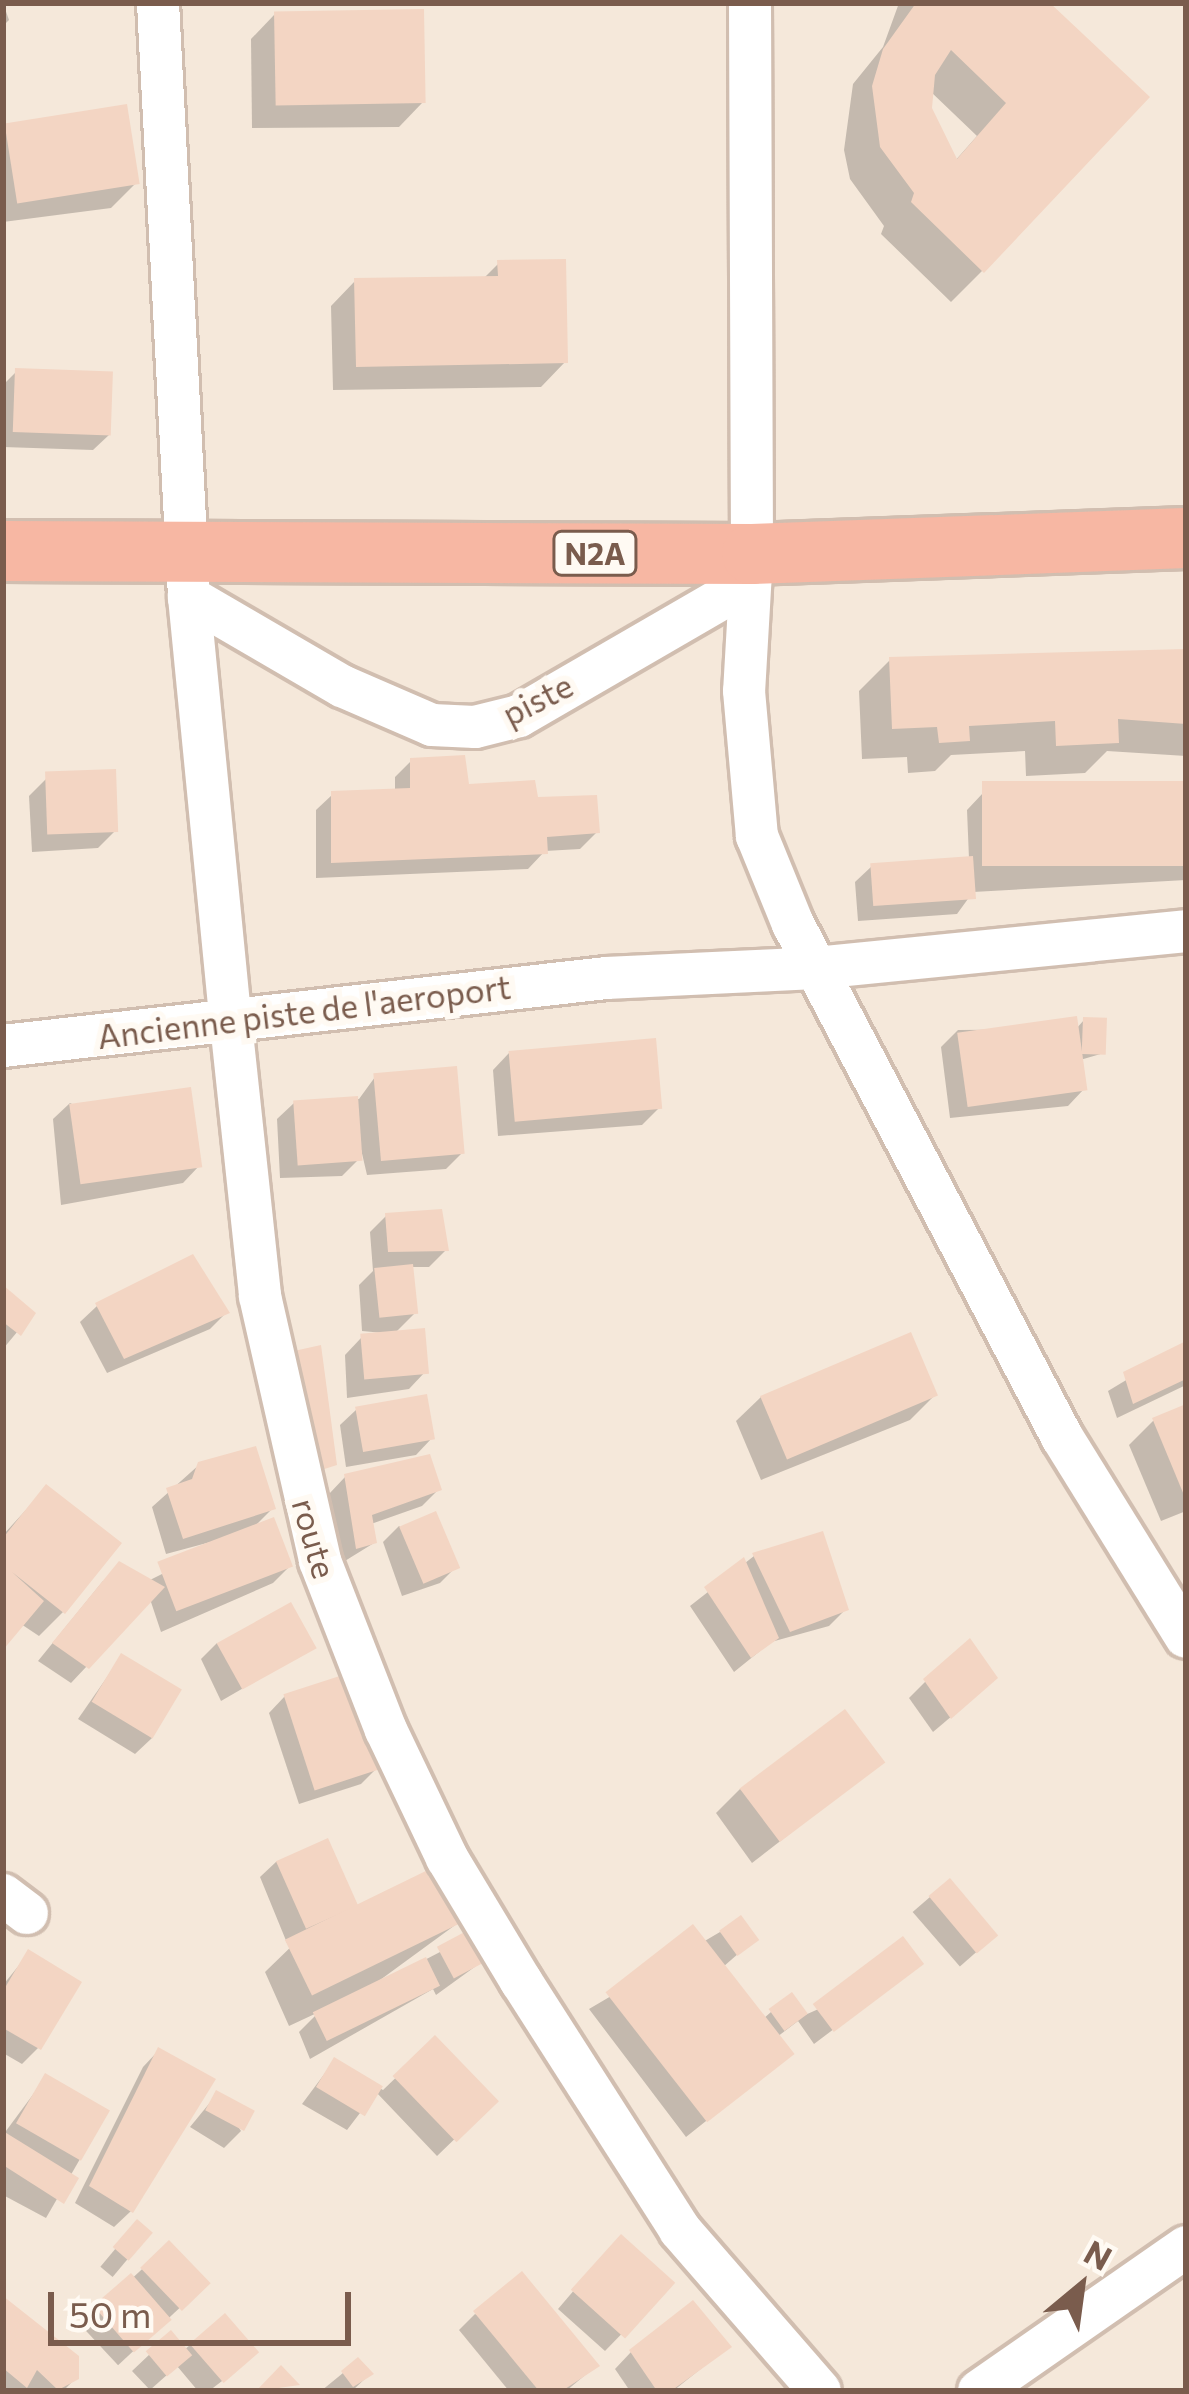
<!DOCTYPE html>
<style>
body{margin:0}
#map{position:relative;width:1189px;height:2394px;overflow:hidden;background:#fdf6ec;font-family:Commissioner,sans-serif}
div>[style]{position:absolute}
[style*='--x']{left:calc(var(--x)*1px);top:calc(var(--y)*1px);width:calc(var(--w)*1px);rotate:calc(var(--a)*1deg)}
.residential>*{inset:0;background:#f5e8da;transform-origin:0 0}
.shadow>*{inset:0;background:#0003;transform-origin:0 0}
.building>*{inset:0;background:#f3d5c3;transform-origin:0 0}
.roads{filter:drop-shadow(3px 0 #d1beb0) drop-shadow(-3px 0 #d1beb0) drop-shadow(0 3px #d1beb0) drop-shadow(0 -3px #d1beb0)}
.minor>*{height:42px;margin:-21px;padding:0 21px;transform-origin:21px;border-radius:21px;background:#fff}
.highway>*{height:60px;margin:-30px;padding:0 30px;transform-origin:30px;border-radius:30px;background:#f7b7a3}
span{translate:-50% -50%;white-space:nowrap;text-align:center;line-height:1.15;-webkit-text-stroke:12px #fffaf3;paint-order:stroke}
.shield-label span{padding:3px 9px;background:#fffaf3;border:3px solid;border-radius:9px;-webkit-text-stroke-width:0}
.shield-label{font-size:30px;color:#7a5c4d;font-weight:700}
.street-label{font-size:33px;color:#7a5c4d}
.frame{position:absolute;inset:0;border:6px solid #7a5c4d;pointer-events:none}
.north{position:absolute;left:1021px;top:2226px;width:120px;height:120px;-webkit-text-stroke:9px #fffaf3;paint-order:stroke;rotate:29deg;font-size:33px;font-weight:700;line-height:48px;text-align:center;color:#7a5c4d}
.north::after{content:'';display:block;margin:auto;width:42px;height:54px;background:#7a5c4d;clip-path:polygon(50% 0,100% 100%,50% 72%,0 100%)}
.scale{position:absolute;left:48px;top:2292px;width:303px;height:54px;box-sizing:border-box;border:6px solid #7a5c4d;border-top:0;padding-left:15px;font-size:36px;line-height:42px;white-space:nowrap;color:#7a5c4d;-webkit-text-stroke:9px #fffaf3;paint-order:stroke}
</style>
<div id="map">
<div class="residential">
<i style="left:3px;top:3px;width:1183px;height:2388px"></i>
</div>
<div class="shadow">
<i style="clip-path:polygon(3px 3px,9px 20px,3px 26px)"></i>
<i style="clip-path:polygon(evenodd,899px 3px,1046px 3px,982px 271px,951px 302px,881px 234px,884px 226px,850px 179px,844px 150px,853px 84px,883px 47px,899px 3px,930px 91px,977px 136px,954px 162px,929px 108px,930px 91px)"></i>
<i style="clip-path:polygon(275px 14px,423px 102px,399px 127px,252px 128px,251px 39px)"></i>
<i style="clip-path:polygon(6px 124px,136px 183px,111px 208px,3px 222px)"></i>
<i style="clip-path:polygon(499px 263px,565px 362px,541px 387px,333px 390px,331px 306px,355px 281px,482px 280px)"></i>
<i style="clip-path:polygon(17px 371px,110px 434px,93px 450px,3px 447px,3px 385px)"></i>
<i style="clip-path:polygon(1186px 652px,1186px 756px,1107px 751px,1085px 773px,1026px 776px,1025px 751px,951px 755px,935px 771px,908px 773px,907px 757px,862px 759px,859px 691px,890px 660px)"></i>
<i style="clip-path:polygon(411px 761px,467px 787px,536px 800px,597px 832px,580px 849px,545px 851px,528px 869px,316px 878px,316px 810px,333px 794px,395px 791px,395px 777px)"></i>
<i style="clip-path:polygon(46px 779px,115px 831px,98px 848px,32px 852px,29px 796px)"></i>
<i style="clip-path:polygon(1186px 784px,1186px 880px,973px 892px,957px 914px,858px 921px,855px 882px,872px 866px,969px 859px,967px 810px,983px 793px)"></i>
<i style="clip-path:polygon(1084px 1020px,1104px 1053px,1080px 1060px,1084px 1089px,1068px 1106px,950px 1118px,941px 1047px,958px 1030px,1076px 1029px)"></i>
<i style="clip-path:polygon(509px 1053px,659px 1108px,642px 1125px,498px 1136px,493px 1070px)"></i>
<i style="clip-path:polygon(375px 1077px,462px 1153px,446px 1169px,367px 1175px,357px 1132px,358px 1160px,342px 1176px,280px 1178px,277px 1119px,294px 1103px,359px 1099px)"></i>
<i style="clip-path:polygon(70px 1103px,199px 1166px,183px 1183px,61px 1205px,53px 1119px)"></i>
<i style="clip-path:polygon(386px 1216px,446px 1250px,429px 1267px,410px 1267px,415px 1313px,394px 1334px,362px 1331px,359px 1285px,373px 1271px,370px 1232px)"></i>
<i style="clip-path:polygon(3px 1289px,32px 1314px,3px 1349px)"></i>
<i style="clip-path:polygon(97px 1306px,226px 1313px,210px 1329px,107px 1373px,80px 1322px)"></i>
<i style="clip-path:polygon(361px 1338px,425px 1372px,409px 1389px,347px 1398px,345px 1355px)"></i>
<i style="clip-path:polygon(1186px 1344px,1186px 1385px,1117px 1418px,1108px 1391px)"></i>
<i style="clip-path:polygon(934px 1396px,910px 1420px,761px 1480px,736px 1421px,761px 1397px)"></i>
<i style="clip-path:polygon(1186px 1408px,1186px 1511px,1161px 1521px,1129px 1445px,1153px 1421px)"></i>
<i style="clip-path:polygon(357px 1409px,432px 1438px,416px 1455px,346px 1467px,340px 1425px)"></i>
<i style="clip-path:polygon(200px 1464px,273px 1508px,251px 1530px,290px 1566px,273px 1583px,161px 1632px,150px 1599px,71px 1683px,38px 1661px,103px 1581px,148px 1581px,244px 1533px,166px 1554px,152px 1507px)"></i>
<i style="clip-path:polygon(345px 1477px,439px 1489px,422px 1506px,371px 1524px,374px 1543px,340px 1564px,329px 1494px)"></i>
<i style="clip-path:polygon(46px 1488px,63px 1612px,39px 1636px,21px 1624px,3px 1645px,3px 1535px)"></i>
<i style="clip-path:polygon(399px 1526px,456px 1567px,440px 1583px,402px 1596px,383px 1542px)"></i>
<i style="clip-path:polygon(754px 1556px,845px 1610px,829px 1626px,771px 1642px,734px 1672px,690px 1606px)"></i>
<i style="clip-path:polygon(217px 1643px,313px 1648px,221px 1701px,201px 1659px)"></i>
<i style="clip-path:polygon(121px 1657px,152px 1738px,135px 1754px,78px 1719px)"></i>
<i style="clip-path:polygon(926px 1681px,978px 1694px,933px 1732px,909px 1698px)"></i>
<i style="clip-path:polygon(285px 1696px,377px 1768px,361px 1784px,299px 1804px,269px 1713px)"></i>
<i style="clip-path:polygon(881px 1763px,752px 1863px,716px 1813px,740px 1789px)"></i>
<i style="clip-path:polygon(277px 1861px,354px 1905px,340px 1919px,458px 1923px,365px 1991px,440px 1952px,487px 1958px,436px 1995px,433px 1989px,310px 2059px,299px 2032px,319px 2012px,289px 2026px,265px 1972px,299px 1939px,287px 1943px,260px 1877px)"></i>
<i style="left:930px;top:1897px;width:72px;height:23px;rotate:49deg"></i>
<i style="clip-path:polygon(720px 1932px,755px 1939px,723px 1967px,763px 2019px,771px 2012px,805px 2015px,920px 1964px,814px 2044px,798px 2021px,777px 2037px,790px 2054px,686px 2137px,589px 2009px)"></i>
<i style="clip-path:polygon(29px 1953px,38px 2048px,22px 2064px,3px 2053px,3px 1985px)"></i>
<i style="clip-path:polygon(435px 2040px,494px 2101px,437px 2156px,376px 2092px,347px 2130px,302px 2104px,334px 2061px,383px 2090px)"></i>
<i style="clip-path:polygon(159px 2050px,131px 2211px,114px 2227px,75px 2203px,143px 2067px)"></i>
<i style="clip-path:polygon(46px 2077px,80px 2159px,46px 2218px,3px 2195px,3px 2135px)"></i>
<i style="clip-path:polygon(217px 2094px,241px 2131px,224px 2148px,190px 2127px)"></i>
<i style="left:137px;top:2223px;width:16px;height:57px;rotate:40deg"></i>
<i style="left:169px;top:2244px;width:54px;height:120px;rotate:47deg"></i>
<i style="clip-path:polygon(605px 2254px,671px 2283px,605px 2351px,558px 2309px)"></i>
<i style="clip-path:polygon(3px 2300px,76px 2378px,63px 2391px,3px 2391px)"></i>
<i style="clip-path:polygon(475px 2314px,596px 2366px,566px 2391px,509px 2391px,459px 2330px)"></i>
<i style="clip-path:polygon(224px 2317px,239px 2368px,209px 2391px,198px 2391px,177px 2366px,150px 2390px,132px 2371px,170px 2335px,184px 2350px)"></i>
<i style="clip-path:polygon(728px 2347px,673px 2391px,630px 2391px,615px 2369px,631px 2352px)"></i>
<i style="clip-path:polygon(281px 2369px,296px 2384px,259px 2391px)"></i>
<i style="clip-path:polygon(343px 2373px,370px 2374px,352px 2391px,321px 2391px)"></i>
</div>
<div class="building">
<i style="clip-path:polygon(evenodd,916px 3px,1050px 3px,1150px 97px,984px 273px,911px 202px,914px 193px,880px 147px,872px 86px,883px 49px,916px 3px,951px 50px,1006px 103px,957px 159px,932px 108px,935px 75px,951px 50px)"></i>
<i style="left:424px;top:9px;width:94px;height:150px;rotate:89deg"></i>
<i style="left:127px;top:104px;width:81px;height:124px;rotate:81deg"></i>
<i style="clip-path:polygon(566px 259px,568px 363px,356px 367px,354px 278px,498px 276px,497px 260px)"></i>
<i style="left:15px;top:368px;width:98px;height:64px;rotate:2deg"></i>
<i style="clip-path:polygon(1186px 649px,1186px 724px,1118px 719px,1119px 743px,1056px 746px,1055px 721px,969px 726px,970px 741px,939px 743px,937px 727px,892px 729px,889px 657px)"></i>
<i style="clip-path:polygon(465px 755px,469px 784px,535px 780px,538px 797px,597px 795px,600px 833px,547px 837px,548px 854px,331px 863px,331px 791px,410px 788px,410px 758px)"></i>
<i style="left:116px;top:769px;width:63px;height:71px;rotate:88deg"></i>
<i style="left:1186px;top:781px;width:85px;height:204px;rotate:90deg"></i>
<i style="left:973px;top:856px;width:43px;height:103px;rotate:86deg"></i>
<i style="left:1077px;top:1016px;width:75px;height:121px;rotate:82deg"></i>
<i style="left:1083px;top:1017px;width:24px;height:37px;rotate:2deg"></i>
<i style="left:656px;top:1038px;width:71px;height:148px;rotate:85deg"></i>
<i style="left:457px;top:1066px;width:88px;height:84px;rotate:85deg"></i>
<i style="left:191px;top:1087px;width:81px;height:123px;rotate:82deg"></i>
<i style="left:358px;top:1096px;width:65px;height:65px;rotate:86deg"></i>
<i style="clip-path:polygon(442px 1209px,449px 1251px,388px 1252px,385px 1213px)"></i>
<i style="clip-path:polygon(193px 1254px,230px 1313px,124px 1359px,95px 1303px)"></i>
<i style="left:413px;top:1264px;width:50px;height:39px;rotate:84deg"></i>
<i style="clip-path:polygon(3px 1285px,36px 1313px,21px 1336px,3px 1322px)"></i>
<i style="left:425px;top:1328px;width:46px;height:65px;rotate:85deg"></i>
<i style="left:911px;top:1332px;width:69px;height:164px;rotate:67deg"></i>
<i style="clip-path:polygon(1186px 1341px,1186px 1379px,1133px 1404px,1123px 1372px)"></i>
<i style="clip-path:polygon(321px 1345px,337px 1465px,315px 1472px,294px 1351px)"></i>
<i style="left:427px;top:1394px;width:46px;height:73px;rotate:80deg"></i>
<i style="clip-path:polygon(1186px 1404px,1186px 1500px,1152px 1418px)"></i>
<i style="clip-path:polygon(256px 1446px,276px 1509px,183px 1539px,166px 1488px,192px 1479px,198px 1462px)"></i>
<i style="clip-path:polygon(430px 1454px,442px 1490px,372px 1515px,377px 1543px,356px 1549px,344px 1474px)"></i>
<i style="clip-path:polygon(46px 1484px,122px 1543px,65px 1614px,12px 1572px,44px 1601px,3px 1650px,3px 1538px)"></i>
<i style="left:436px;top:1511px;width:62px;height:40px;rotate:67deg"></i>
<i style="left:274px;top:1517px;width:53px;height:125px;rotate:69deg"></i>
<i style="clip-path:polygon(823px 1531px,849px 1610px,790px 1632px,752px 1553px)"></i>
<i style="clip-path:polygon(744px 1557px,779px 1638px,751px 1658px,704px 1587px)"></i>
<i style="clip-path:polygon(119px 1561px,165px 1587px,89px 1669px,52px 1643px)"></i>
<i style="left:291px;top:1602px;width:53px;height:85px;rotate:61deg"></i>
<i style="clip-path:polygon(970px 1638px,998px 1678px,951px 1719px,923px 1679px)"></i>
<i style="left:121px;top:1653px;width:71px;height:57px;rotate:31deg"></i>
<i style="left:349px;top:1673px;width:101px;height:69px;rotate:72deg"></i>
<i style="left:845px;top:1709px;width:67px;height:132px;rotate:53deg"></i>
<i style="left:328px;top:1838px;width:74px;height:57px;rotate:66deg"></i>
<i style="left:434px;top:1867px;width:62px;height:166px;rotate:64deg"></i>
<i style="left:950px;top:1878px;width:75px;height:28px;rotate:50deg"></i>
<i style="left:741px;top:1915px;width:31px;height:27px;rotate:54deg"></i>
<i style="left:693px;top:1924px;width:165px;height:111px;rotate:52deg"></i>
<i style="left:474px;top:1927px;width:36px;height:42px;rotate:62deg"></i>
<i style="left:903px;top:1936px;width:35px;height:113px;rotate:53deg"></i>
<i style="clip-path:polygon(28px 1949px,82px 1982px,41px 2050px,3px 2028px,3px 1991px)"></i>
<i style="left:426px;top:1957px;width:32px;height:126px;rotate:64deg"></i>
<i style="left:792px;top:1992px;width:27px;height:29px;rotate:54deg"></i>
<i style="left:435px;top:2035px;width:92px;height:59px;rotate:46deg"></i>
<i style="clip-path:polygon(158px 2047px,216px 2079px,133px 2213px,89px 2186px)"></i>
<i style="left:334px;top:2057px;width:57px;height:35px;rotate:31deg"></i>
<i style="left:45px;top:2073px;width:75px;height:58px;rotate:30deg"></i>
<i style="left:216px;top:2090px;width:44px;height:23px;rotate:28deg"></i>
<i style="clip-path:polygon(3px 2131px,79px 2178px,64px 2204px,3px 2165px)"></i>
<i style="left:137px;top:2219px;width:21px;height:37px;rotate:41deg"></i>
<i style="left:621px;top:2234px;width:73px;height:75px;rotate:42deg"></i>
<i style="left:169px;top:2240px;width:60px;height:40px;rotate:46deg"></i>
<i style="clip-path:polygon(522px 2271px,600px 2366px,562px 2391px,539px 2391px,473px 2311px)"></i>
<i style="left:131px;top:2273px;width:62px;height:50px;rotate:49deg"></i>
<i style="clip-path:polygon(3px 2296px,79px 2356px,79px 2379px,58px 2390px,37px 2370px,27px 2388px,3px 2368px)"></i>
<i style="clip-path:polygon(693px 2300px,732px 2347px,671px 2391px,657px 2391px,629px 2350px)"></i>
<i style="left:225px;top:2313px;width:52px;height:47px;rotate:49deg"></i>
<i style="left:171px;top:2330px;width:33px;height:33px;rotate:50deg"></i>
<i style="clip-path:polygon(358px 2357px,374px 2374px,353px 2387px,341px 2371px)"></i>
<i style="clip-path:polygon(281px 2365px,300px 2385px,256px 2391px)"></i>
</div>
<div class="roads">
<div class="minor">
<i style="--x:158;--y:3;--w:595;--a:87.01"></i>
<i style="--x:189;--y:597;--w:419;--a:84.4"></i>
<i style="--x:230;--y:1014;--w:284;--a:83.9"></i>
<i style="--x:260;--y:1296;--w:272;--a:77.2"></i>
<i style="--x:320;--y:1561;--w:181;--a:68.7"></i>
<i style="--x:386;--y:1730;--w:142;--a:64.5"></i>
<i style="--x:447;--y:1858;--w:144;--a:59"></i>
<i style="--x:521;--y:1981;--w:295;--a:57.4"></i>
<i style="--x:680;--y:2230;--w:213;--a:49"></i>
<i style="--x:750;--y:3;--w:551;--a:89.79"></i>
<i style="--x:752;--y:554;--w:137;--a:93.3"></i>
<i style="--x:744;--y:691;--w:146;--a:84.9"></i>
<i style="--x:757;--y:836;--w:95;--a:67.8"></i>
<i style="--x:793;--y:924;--w:579;--a:62.33"></i>
<i style="--x:1062;--y:1437;--w:235;--a:58.2"></i>
<i style="--x:189;--y:597;--w:177;--a:30.2"></i>
<i style="--x:342;--y:686;--w:98;--a:23.4"></i>
<i style="--x:432;--y:725;--w:43;--a:2.7"></i>
<i style="--x:475;--y:727;--w:45;--a:-14"></i>
<i style="--x:519;--y:716;--w:267;--a:-30.1"></i>
<i style="--x:3;--y:1046;--w:607;--a:-6.43"></i>
<i style="--x:606;--y:978;--w:210;--a:-2.7"></i>
<i style="--x:816;--y:968;--w:372;--a:-5.7"></i>
<i style="--x:3;--y:1895;--w:30;--a:37"></i>
<i style="--x:979;--y:2391;--w:252;--a:-34.8"></i>
</div>
<div class="highway">
<i style="--x:3;--y:551;--w:749;--a:0.23"></i>
<i style="--x:752;--y:554;--w:434;--a:-2.1"></i>
</div>
</div>
<div class="shield-label">
<span style="left:595px;top:553px">N2A</span>
</div>
<div class="street-label">
<span style="left:537px;top:699px;rotate:-27deg">piste</span>
<span style="left:304px;top:1011px;rotate:-7deg">Ancienne piste de l'aeroport</span>
<span style="left:315px;top:1538px;rotate:74deg">route</span>
</div>
<div class="frame"></div>
<div class="north">N</div>
<div class="scale">50 m</div>
</div>
